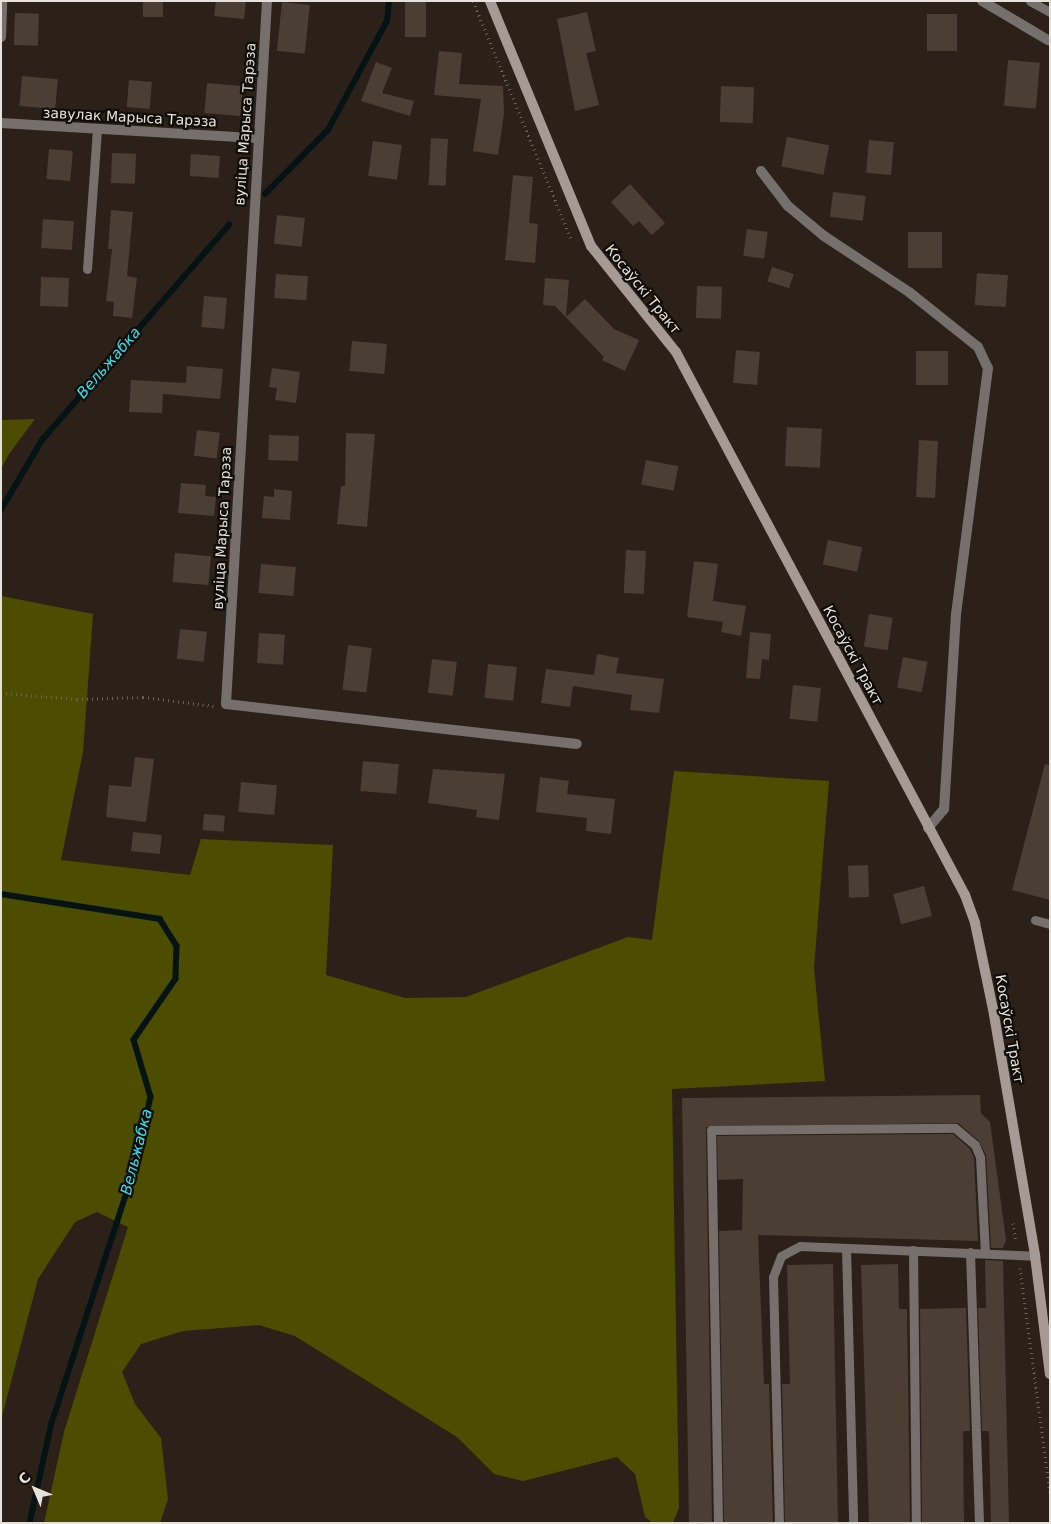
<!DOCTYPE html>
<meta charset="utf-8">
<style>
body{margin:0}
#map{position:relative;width:1051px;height:1524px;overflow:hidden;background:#2c2118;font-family:"DejaVu Sans",sans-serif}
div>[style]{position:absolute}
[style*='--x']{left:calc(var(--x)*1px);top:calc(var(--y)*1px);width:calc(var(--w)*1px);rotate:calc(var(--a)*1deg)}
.green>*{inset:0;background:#4d4d00}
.stream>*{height:5.5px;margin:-2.75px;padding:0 2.75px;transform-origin:2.75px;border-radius:2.75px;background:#051315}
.building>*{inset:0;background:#4b3e34;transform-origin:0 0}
.path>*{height:3px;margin-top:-1.5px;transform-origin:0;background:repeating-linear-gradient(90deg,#6c635b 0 1px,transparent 0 5px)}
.service>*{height:9px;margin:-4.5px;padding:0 4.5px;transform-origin:4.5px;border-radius:4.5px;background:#766f6c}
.minor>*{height:10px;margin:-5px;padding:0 5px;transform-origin:5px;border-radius:5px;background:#766f6c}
.secondary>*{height:10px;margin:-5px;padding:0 5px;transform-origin:5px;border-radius:5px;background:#a69a95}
span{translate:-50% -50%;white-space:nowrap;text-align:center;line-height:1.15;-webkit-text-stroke:4.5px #110c08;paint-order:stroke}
.street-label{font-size:14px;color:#e8e1db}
.water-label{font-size:15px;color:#34e2f3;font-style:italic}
.frame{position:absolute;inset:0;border:2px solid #e8e1db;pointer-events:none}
.north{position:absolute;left:10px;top:1464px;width:50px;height:50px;-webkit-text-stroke:4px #110c08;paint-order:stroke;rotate:315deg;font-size:14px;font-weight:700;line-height:20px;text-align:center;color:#e8e1db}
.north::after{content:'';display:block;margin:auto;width:18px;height:22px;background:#e8e1db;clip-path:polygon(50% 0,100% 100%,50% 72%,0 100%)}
</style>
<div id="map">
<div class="green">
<i style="clip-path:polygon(35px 419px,9px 454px,1px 469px,1px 420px)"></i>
<i style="clip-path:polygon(1px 596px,93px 614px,83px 752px,61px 860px,190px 875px,201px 839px,333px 845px,326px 975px,405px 998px,466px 997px,628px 937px,652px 940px,674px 771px,829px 781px,814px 968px,825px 1081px,672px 1089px,679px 1508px,673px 1522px,653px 1523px,645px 1517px,635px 1474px,617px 1457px,523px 1481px,494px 1474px,457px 1437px,295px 1336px,259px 1325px,183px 1331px,141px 1344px,122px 1372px,135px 1404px,161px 1438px,168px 1499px,160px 1523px,44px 1523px,64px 1432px,128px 1227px,97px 1212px,75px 1222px,38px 1279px,1px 1420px)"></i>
</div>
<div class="stream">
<i style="--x:265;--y:194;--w:90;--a:-45.5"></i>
<i style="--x:328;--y:130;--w:124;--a:-61.6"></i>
<i style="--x:387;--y:21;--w:20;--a:-84"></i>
<i style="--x:1;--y:510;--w:81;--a:-59.6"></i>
<i style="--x:42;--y:440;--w:285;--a:-49"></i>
<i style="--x:1;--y:894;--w:161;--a:8.9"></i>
<i style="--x:160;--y:919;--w:32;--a:58"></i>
<i style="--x:177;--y:946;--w:33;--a:92"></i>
<i style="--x:176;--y:979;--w:74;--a:124.5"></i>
<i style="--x:134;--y:1040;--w:59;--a:73.4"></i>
<i style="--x:151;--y:1097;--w:70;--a:102.4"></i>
<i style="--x:136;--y:1165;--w:271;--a:108"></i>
<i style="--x:52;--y:1423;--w:102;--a:102.4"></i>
</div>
<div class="building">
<i style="left:143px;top:1px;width:20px;height:16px"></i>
<i style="clip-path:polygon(216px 1px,246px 1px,244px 19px,214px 16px)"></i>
<i style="left:405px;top:1px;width:21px;height:36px"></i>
<i style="left:282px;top:2px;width:28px;height:49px;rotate:6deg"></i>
<i style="clip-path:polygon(587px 12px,596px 51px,586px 53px,599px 105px,575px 111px,557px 19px)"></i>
<i style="left:15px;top:13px;width:24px;height:32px;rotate:2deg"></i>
<i style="left:927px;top:14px;width:30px;height:37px"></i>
<i style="clip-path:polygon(439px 51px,462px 53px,459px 84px,503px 86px,504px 114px,498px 155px,473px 151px,481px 99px,434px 95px)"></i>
<i style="left:1008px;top:60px;width:32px;height:46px;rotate:5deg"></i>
<i style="clip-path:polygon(376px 62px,392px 68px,382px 93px,414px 101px,410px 116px,361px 101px)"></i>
<i style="left:22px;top:76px;width:36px;height:30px;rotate:5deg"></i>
<i style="left:129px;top:80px;width:23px;height:27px;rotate:5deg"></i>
<i style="left:207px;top:83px;width:36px;height:30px;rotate:5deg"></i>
<i style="left:721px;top:86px;width:33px;height:36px;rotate:2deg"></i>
<i style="left:787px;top:137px;width:43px;height:30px;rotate:11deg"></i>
<i style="left:431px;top:138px;width:17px;height:47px;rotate:3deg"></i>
<i style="left:869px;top:140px;width:25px;height:33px;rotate:5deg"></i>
<i style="left:373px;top:141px;width:29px;height:35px;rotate:8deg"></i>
<i style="left:49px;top:149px;width:24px;height:30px;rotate:5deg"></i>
<i style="left:112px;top:153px;width:24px;height:30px;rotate:2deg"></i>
<i style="left:191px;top:154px;width:29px;height:22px;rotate:4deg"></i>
<i style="clip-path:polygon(513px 175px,533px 177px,529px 223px,538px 224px,535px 263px,505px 260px)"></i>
<i style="clip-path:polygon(630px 184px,665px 223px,652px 235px,639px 221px,633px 226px,611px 202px)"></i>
<i style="left:833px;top:192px;width:33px;height:25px;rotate:7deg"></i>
<i style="clip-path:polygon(111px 210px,133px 212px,127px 276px,137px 278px,132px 318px,113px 316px,114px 302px,106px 301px,112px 249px,108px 249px)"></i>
<i style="left:277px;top:215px;width:28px;height:29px;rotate:6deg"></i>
<i style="left:43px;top:219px;width:31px;height:29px;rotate:4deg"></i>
<i style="left:747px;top:229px;width:21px;height:27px;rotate:8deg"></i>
<i style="left:908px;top:232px;width:34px;height:36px"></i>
<i style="left:772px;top:267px;width:23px;height:15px;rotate:18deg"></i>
<i style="left:977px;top:273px;width:31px;height:32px;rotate:4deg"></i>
<i style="left:276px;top:274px;width:32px;height:24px;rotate:4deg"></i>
<i style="left:41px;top:277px;width:28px;height:29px;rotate:2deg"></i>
<i style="clip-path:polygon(545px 278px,569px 280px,566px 317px,585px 299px,614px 329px,639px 340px,625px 371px,602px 360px,604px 357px,555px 306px,543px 305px)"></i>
<i style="left:697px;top:286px;width:25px;height:32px;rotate:2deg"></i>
<i style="left:204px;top:296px;width:23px;height:31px;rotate:5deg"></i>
<i style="left:352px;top:341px;width:35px;height:30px;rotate:5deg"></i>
<i style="left:736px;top:350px;width:24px;height:33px;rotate:5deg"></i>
<i style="left:916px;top:351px;width:32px;height:34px"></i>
<i style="clip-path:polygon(187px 366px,223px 369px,220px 399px,163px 394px,162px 413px,129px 412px,131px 380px,186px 383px)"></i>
<i style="clip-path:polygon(272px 368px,300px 372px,296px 403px,275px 400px,277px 388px,269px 387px)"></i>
<i style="left:787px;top:427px;width:35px;height:39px;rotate:3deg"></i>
<i style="left:197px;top:430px;width:23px;height:26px;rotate:7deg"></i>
<i style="clip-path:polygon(346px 433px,375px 434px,367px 527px,337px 524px,341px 486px,345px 486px)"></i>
<i style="left:269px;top:435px;width:30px;height:25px;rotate:2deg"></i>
<i style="left:919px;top:440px;width:19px;height:57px;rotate:3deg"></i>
<i style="left:646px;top:460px;width:33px;height:25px;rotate:11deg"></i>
<i style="clip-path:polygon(181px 483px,206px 485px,205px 496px,216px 497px,214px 516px,178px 513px)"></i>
<i style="clip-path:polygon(274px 489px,292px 491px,290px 520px,262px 518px,264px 496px,274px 497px)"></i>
<i style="left:828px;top:540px;width:35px;height:25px;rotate:12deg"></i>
<i style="left:626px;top:550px;width:20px;height:43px;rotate:3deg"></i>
<i style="left:175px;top:553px;width:36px;height:29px;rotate:5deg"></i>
<i style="clip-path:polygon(694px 561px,718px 564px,713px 601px,746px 606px,741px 636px,721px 632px,723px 622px,687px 617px)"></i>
<i style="left:261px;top:564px;width:35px;height:29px;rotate:5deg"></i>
<i style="left:869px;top:614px;width:24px;height:33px;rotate:9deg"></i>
<i style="left:180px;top:629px;width:27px;height:30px;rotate:6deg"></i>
<i style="clip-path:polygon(750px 632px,771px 634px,769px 660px,762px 659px,760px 679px,746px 678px)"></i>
<i style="left:259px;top:633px;width:26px;height:30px;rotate:4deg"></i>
<i style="left:348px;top:645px;width:24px;height:45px;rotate:7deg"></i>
<i style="clip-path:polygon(597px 654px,619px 658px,616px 673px,664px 679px,659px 713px,630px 710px,632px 695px,573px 686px,570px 707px,541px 703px,546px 669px,594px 675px)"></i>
<i style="left:903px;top:657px;width:25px;height:31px;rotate:11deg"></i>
<i style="left:432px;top:659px;width:25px;height:34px;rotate:7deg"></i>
<i style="left:488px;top:664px;width:29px;height:34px;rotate:6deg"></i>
<i style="left:793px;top:685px;width:28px;height:34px;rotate:6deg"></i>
<i style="clip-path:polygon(135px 757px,154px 759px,146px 822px,106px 817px,109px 785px,131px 787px)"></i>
<i style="left:363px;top:761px;width:36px;height:30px;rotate:5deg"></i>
<i style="clip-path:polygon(1045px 764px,1050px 765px,1050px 900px,1012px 890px)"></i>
<i style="clip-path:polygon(433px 769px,505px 774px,499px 820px,476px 817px,477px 810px,428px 803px)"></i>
<i style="clip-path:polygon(540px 777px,569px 781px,567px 794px,615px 799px,611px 834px,586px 831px,587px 818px,536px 812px)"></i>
<i style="left:241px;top:782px;width:36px;height:30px;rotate:5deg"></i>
<i style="left:204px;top:814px;width:21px;height:16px;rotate:5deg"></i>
<i style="left:133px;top:832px;width:29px;height:19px;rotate:6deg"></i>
<i style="left:868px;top:865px;width:32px;height:20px;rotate:88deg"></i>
<i style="left:924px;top:886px;width:31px;height:32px;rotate:75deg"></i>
<i style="clip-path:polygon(980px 1095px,981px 1113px,990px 1122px,1006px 1240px,1003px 1248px,991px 1248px,986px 1155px,979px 1141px,958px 1123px,706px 1127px,712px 1523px,689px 1523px,682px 1098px)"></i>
<i style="clip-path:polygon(953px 1134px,970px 1149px,974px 1158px,978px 1241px,758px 1235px,764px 1384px,769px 1384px,773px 1523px,724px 1523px,719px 1231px,742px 1230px,743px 1179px,718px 1180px,717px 1136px)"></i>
<i style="clip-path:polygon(985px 1260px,1003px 1261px,1009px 1523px,991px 1523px,989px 1431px,982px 1431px,978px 1308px,986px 1308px)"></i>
<i style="clip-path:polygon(833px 1264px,838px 1523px,785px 1523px,782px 1384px,790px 1384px,787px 1265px)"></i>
<i style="clip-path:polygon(898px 1264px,899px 1309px,907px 1309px,910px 1523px,869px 1523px,861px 1265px)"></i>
<i style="clip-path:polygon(966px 1308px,970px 1431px,963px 1431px,964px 1523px,922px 1523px,920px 1309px)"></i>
</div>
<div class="path">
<i style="--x:473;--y:1;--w:260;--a:67.6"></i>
<i style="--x:1;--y:693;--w:76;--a:4.5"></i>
<i style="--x:77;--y:699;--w:66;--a:-1.7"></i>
<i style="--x:143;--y:697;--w:72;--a:7.2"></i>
<i style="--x:1013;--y:1223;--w:19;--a:81"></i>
<i style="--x:1020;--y:1268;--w:227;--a:82.4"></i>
</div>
<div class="service">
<i style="--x:1030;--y:1;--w:23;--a:29"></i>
<i style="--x:87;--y:269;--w:141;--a:-85.9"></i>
<i style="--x:1035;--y:920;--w:16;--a:15"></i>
<i style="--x:846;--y:1248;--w:275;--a:88.5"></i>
<i style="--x:913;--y:1250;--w:273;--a:89.4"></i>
<i style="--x:970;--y:1252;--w:271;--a:88.1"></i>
<i style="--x:718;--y:1523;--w:393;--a:-91"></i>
<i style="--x:711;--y:1130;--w:244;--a:-0.5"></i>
<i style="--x:955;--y:1128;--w:26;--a:40"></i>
<i style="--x:975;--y:1145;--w:13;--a:67"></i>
<i style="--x:980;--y:1157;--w:96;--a:87"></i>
<i style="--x:779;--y:1523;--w:246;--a:-91.4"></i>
<i style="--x:773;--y:1277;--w:22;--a:-69"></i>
<i style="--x:781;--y:1256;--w:21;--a:-28"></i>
<i style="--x:800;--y:1246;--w:235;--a:2.4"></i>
</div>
<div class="minor">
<i style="--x:267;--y:1;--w:704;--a:93.34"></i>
<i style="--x:226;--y:704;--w:353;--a:6.5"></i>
<i style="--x:982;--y:1;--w:77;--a:30.6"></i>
<i style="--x:1;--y:37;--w:36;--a:-88"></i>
<i style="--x:1;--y:123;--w:255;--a:3.4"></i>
<i style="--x:761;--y:171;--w:44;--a:52.4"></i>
<i style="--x:788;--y:206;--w:47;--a:39.8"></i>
<i style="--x:824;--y:236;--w:102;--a:33.4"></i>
<i style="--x:909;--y:292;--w:88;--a:38.6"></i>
<i style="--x:978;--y:347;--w:23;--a:65"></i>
<i style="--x:988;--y:368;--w:248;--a:97.4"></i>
<i style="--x:956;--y:614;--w:195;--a:93.5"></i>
<i style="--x:944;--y:809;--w:25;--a:130"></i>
</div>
<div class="secondary">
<i style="--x:490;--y:1;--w:265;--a:67.6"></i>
<i style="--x:591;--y:246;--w:136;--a:51.3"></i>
<i style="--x:676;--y:352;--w:615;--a:61.98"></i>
<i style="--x:965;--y:895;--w:30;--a:70"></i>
<i style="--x:975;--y:923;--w:88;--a:78.2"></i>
<i style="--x:993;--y:1009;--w:251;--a:80.3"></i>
<i style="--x:1035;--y:1256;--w:119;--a:82.8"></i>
</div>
<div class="street-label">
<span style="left:130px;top:117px;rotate:3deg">завулак Марыса Тарэза</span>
<span style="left:245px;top:124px;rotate:-86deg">вуліца Марыса Тарэза</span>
<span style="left:643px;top:289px;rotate:51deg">Косаўскі Тракт</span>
<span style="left:222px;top:528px;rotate:-87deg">вуліца Марыса Тарэза</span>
<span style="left:853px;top:655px;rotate:62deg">Косаўскі Тракт</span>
<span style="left:1010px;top:1029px;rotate:80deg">Косаўскі Тракт</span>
</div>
<div class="water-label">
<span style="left:109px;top:363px;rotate:-49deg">Вельжабка</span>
<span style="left:137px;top:1152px;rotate:-76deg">Вельжабка</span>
</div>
<div class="frame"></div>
<div class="north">С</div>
</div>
